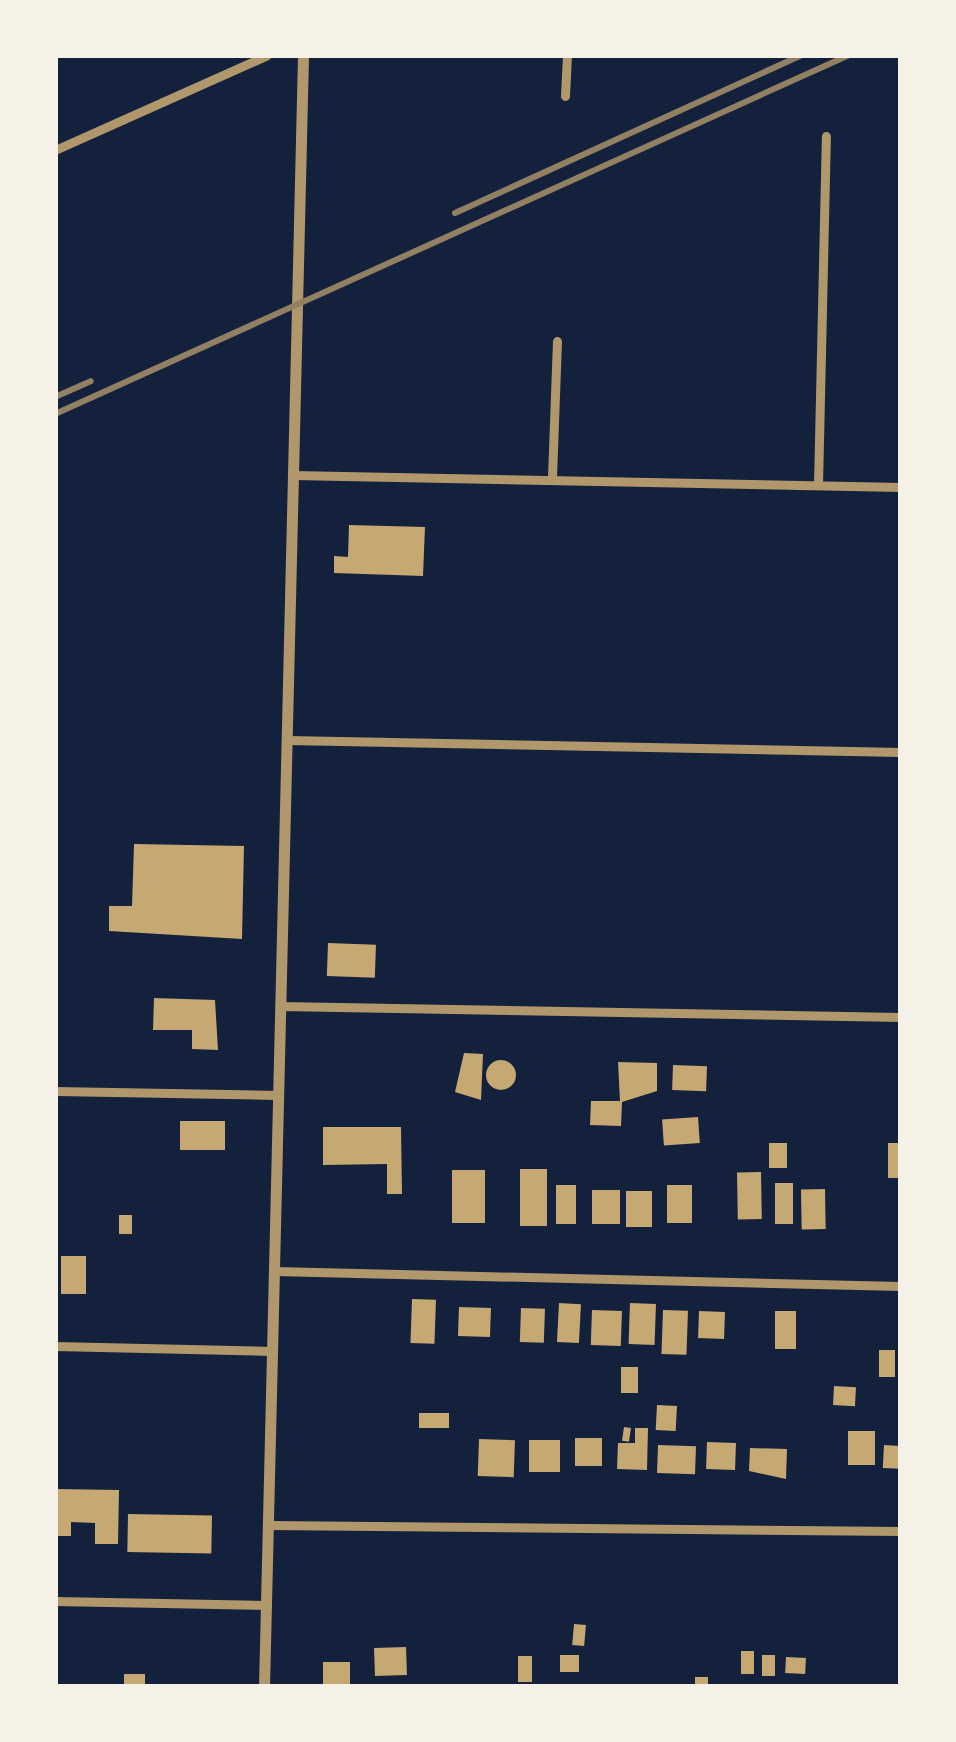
<!DOCTYPE html>
<style>
body{margin:0}
#map{position:relative;width:956px;height:1742px;overflow:hidden;background:#14213d;font-family:"Noto Sans",sans-serif}
div>[style]{position:absolute}
[style*='--x']{left:calc(var(--x)*1px);top:calc(var(--y)*1px);width:calc(var(--w)*1px);rotate:calc(var(--a)*1deg)}
.building>*{inset:0;background:#c6a872;transform-origin:0 0}
.round{border-radius:50%}
.minor>*{height:9px;margin:-4.5px;padding:0 4.5px;transform-origin:4.5px;border-radius:4.5px;background:#b1986c}
.tertiary>*{height:11px;margin:-5.5px;padding:0 5.5px;transform-origin:5.5px;border-radius:5.5px;background:#b1986c}
.rail>*{height:6px;margin:-3px;padding:0 3px;transform-origin:3px;border-radius:3px;background:#918062}
span{translate:-50% -50%;white-space:nowrap;text-align:center;line-height:1.15;-webkit-text-stroke:8px #f6f1e7;paint-order:stroke}
.frame{position:absolute;inset:0;border:58px solid #f6f1e7;pointer-events:none}
</style>
<div id="map">
<div class="building">
<i style="clip-path:polygon(349px 525px,425px 527px,423px 576px,334px 573px,334px 556px,348px 557px)"></i>
<i style="clip-path:polygon(134px 844px,244px 846px,242px 939px,109px 931px,109px 906px,132px 906px)"></i>
<i style="left:328px;top:943px;width:48px;height:33px;rotate:2deg"></i>
<i style="clip-path:polygon(154px 998px,215px 1000px,218px 1050px,192px 1049px,192px 1030px,153px 1030px)"></i>
<i style="clip-path:polygon(464px 1053px,483px 1054px,481px 1100px,455px 1092px)"></i>
<i class="round" style="left:486px;top:1060px;width:30px;height:30px"></i>
<i style="clip-path:polygon(618px 1062px,657px 1063px,657px 1091px,622px 1102px,621px 1126px,590px 1125px,591px 1101px,620px 1101px)"></i>
<i style="left:673px;top:1065px;width:34px;height:25px;rotate:2deg"></i>
<i style="left:698px;top:1117px;width:26px;height:36px;rotate:86deg"></i>
<i style="left:180px;top:1121px;width:45px;height:29px"></i>
<i style="clip-path:polygon(323px 1127px,401px 1127px,402px 1194px,387px 1194px,387px 1164px,323px 1165px)"></i>
<i style="left:769px;top:1143px;width:18px;height:25px"></i>
<i style="left:888px;top:1143px;width:13px;height:35px"></i>
<i style="left:547px;top:1169px;width:57px;height:27px;rotate:90deg"></i>
<i style="left:452px;top:1170px;width:33px;height:53px"></i>
<i style="left:761px;top:1172px;width:47px;height:24px;rotate:89deg"></i>
<i style="left:775px;top:1183px;width:18px;height:41px"></i>
<i style="left:556px;top:1185px;width:20px;height:39px"></i>
<i style="left:692px;top:1185px;width:38px;height:25px;rotate:90deg"></i>
<i style="left:825px;top:1189px;width:40px;height:24px;rotate:89deg"></i>
<i style="left:592px;top:1190px;width:28px;height:34px"></i>
<i style="left:652px;top:1191px;width:36px;height:26px;rotate:90deg"></i>
<i style="left:119px;top:1215px;width:13px;height:19px"></i>
<i style="left:61px;top:1256px;width:25px;height:38px"></i>
<i style="left:412px;top:1299px;width:24px;height:44px;rotate:2deg"></i>
<i style="left:559px;top:1303px;width:22px;height:39px;rotate:3deg"></i>
<i style="left:630px;top:1303px;width:26px;height:41px;rotate:2deg"></i>
<i style="left:459px;top:1307px;width:32px;height:29px;rotate:2deg"></i>
<i style="left:521px;top:1308px;width:24px;height:34px;rotate:2deg"></i>
<i style="left:592px;top:1310px;width:30px;height:35px;rotate:2deg"></i>
<i style="left:663px;top:1310px;width:25px;height:44px;rotate:2deg"></i>
<i style="left:699px;top:1311px;width:26px;height:27px;rotate:2deg"></i>
<i style="left:775px;top:1311px;width:21px;height:38px"></i>
<i style="left:879px;top:1350px;width:16px;height:27px"></i>
<i style="left:621px;top:1367px;width:17px;height:26px"></i>
<i style="left:834px;top:1386px;width:22px;height:19px;rotate:3deg"></i>
<i style="left:657px;top:1405px;width:20px;height:25px;rotate:3deg"></i>
<i style="left:419px;top:1413px;width:30px;height:15px"></i>
<i style="left:624px;top:1427px;width:7px;height:14px;rotate:8deg"></i>
<i style="clip-path:polygon(635px 1428px,648px 1428px,647px 1470px,617px 1469px,618px 1443px,635px 1443px)"></i>
<i style="left:848px;top:1431px;width:27px;height:34px"></i>
<i style="left:575px;top:1438px;width:27px;height:28px"></i>
<i style="left:479px;top:1439px;width:36px;height:37px;rotate:2deg"></i>
<i style="left:529px;top:1440px;width:31px;height:32px"></i>
<i style="left:707px;top:1442px;width:29px;height:27px;rotate:2deg"></i>
<i style="left:658px;top:1445px;width:38px;height:28px;rotate:2deg"></i>
<i style="left:884px;top:1445px;width:17px;height:23px;rotate:3deg"></i>
<i style="clip-path:polygon(750px 1448px,787px 1449px,786px 1479px,749px 1471px)"></i>
<i style="clip-path:polygon(55px 1489px,119px 1490px,118px 1544px,95px 1544px,95px 1523px,71px 1522px,71px 1536px,55px 1536px)"></i>
<i style="left:128px;top:1514px;width:84px;height:38px;rotate:1deg"></i>
<i style="left:574px;top:1624px;width:12px;height:21px;rotate:5deg"></i>
<i style="left:406px;top:1647px;width:28px;height:32px;rotate:88deg"></i>
<i style="left:741px;top:1651px;width:13px;height:23px"></i>
<i style="left:560px;top:1655px;width:19px;height:17px"></i>
<i style="left:762px;top:1655px;width:13px;height:21px"></i>
<i style="left:518px;top:1656px;width:14px;height:26px"></i>
<i style="left:786px;top:1657px;width:20px;height:16px;rotate:3deg"></i>
<i style="left:323px;top:1662px;width:27px;height:25px"></i>
<i style="left:124px;top:1674px;width:21px;height:13px"></i>
<i style="left:695px;top:1677px;width:13px;height:10px"></i>
</div>
<div class="minor">
<i style="--x:565;--y:96;--w:41;--a:-87.2"></i>
<i style="--x:55;--y:150;--w:232;--a:-24.1"></i>
<i style="--x:292;--y:475;--w:609;--a:1.13"></i>
<i style="--x:552;--y:477;--w:136;--a:-87.9"></i>
<i style="--x:818;--y:485;--w:349;--a:-88.7"></i>
<i style="--x:287;--y:740;--w:614;--a:1.12"></i>
<i style="--x:280;--y:1006;--w:621;--a:1.01"></i>
<i style="--x:55;--y:1091;--w:223;--a:1"></i>
<i style="--x:274;--y:1271;--w:627;--a:1.37"></i>
<i style="--x:55;--y:1346;--w:217;--a:1.3"></i>
<i style="--x:268;--y:1525;--w:633;--a:0.54"></i>
<i style="--x:55;--y:1601;--w:211;--a:1.1"></i>
</div>
<div class="tertiary">
<i style="--x:264;--y:1687;--w:1632;--a:-88.63"></i>
</div>
<div class="rail">
<i style="--x:455;--y:213;--w:380;--a:-24.5"></i>
<i style="--x:55;--y:397;--w:39;--a:-24"></i>
<i style="--x:55;--y:414;--w:871;--a:-24.33"></i>
</div>
<div class="frame"></div>
</div>
